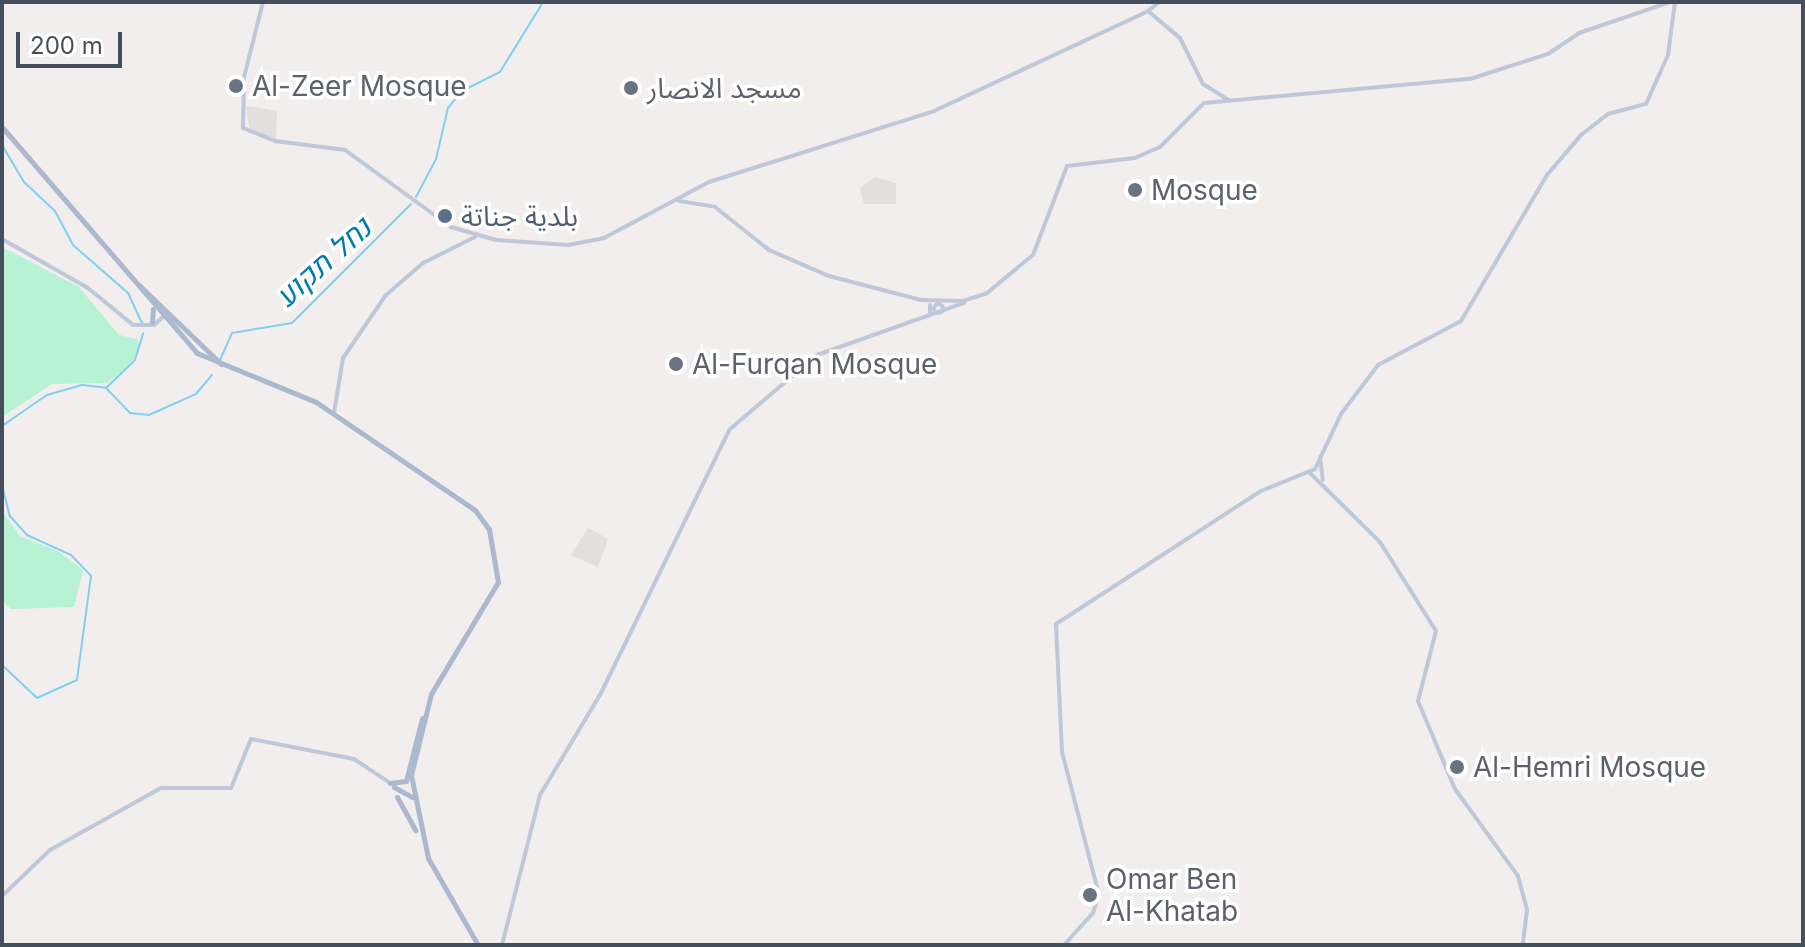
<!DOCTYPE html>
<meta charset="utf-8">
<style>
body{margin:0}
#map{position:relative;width:1805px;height:947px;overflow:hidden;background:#f1eeed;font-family:Inter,"Noto Sans Arabic",Heebo,sans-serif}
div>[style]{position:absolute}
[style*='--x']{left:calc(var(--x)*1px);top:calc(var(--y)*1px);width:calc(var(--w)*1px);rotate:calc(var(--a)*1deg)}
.education>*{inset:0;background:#e2dfdf}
.green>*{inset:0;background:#b8f2d5}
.stream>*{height:2px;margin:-1px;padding:0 1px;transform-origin:1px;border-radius:1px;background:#82cff2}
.secondary>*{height:4px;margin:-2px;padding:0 2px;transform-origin:2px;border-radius:2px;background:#bfc8d8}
.secondary>.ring{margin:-2px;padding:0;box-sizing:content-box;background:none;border:4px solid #bfc8d8;border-radius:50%}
.primary>*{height:5px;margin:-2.5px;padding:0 2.5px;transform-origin:2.5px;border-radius:2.5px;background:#abb9cf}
.dots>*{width:22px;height:22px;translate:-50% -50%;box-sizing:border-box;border:4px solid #fff;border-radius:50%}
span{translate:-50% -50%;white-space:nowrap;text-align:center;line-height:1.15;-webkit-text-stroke:7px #fff;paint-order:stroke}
.worship-label{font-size:28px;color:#5b616d}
.left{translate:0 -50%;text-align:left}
.service-label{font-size:28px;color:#4e5e75}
.water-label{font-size:30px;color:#027ab2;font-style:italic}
.frame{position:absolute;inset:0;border:4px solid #454f5c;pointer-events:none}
.scale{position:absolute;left:16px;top:32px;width:106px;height:36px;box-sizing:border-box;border:4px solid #454f5c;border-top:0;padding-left:10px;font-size:24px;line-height:28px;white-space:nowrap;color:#454f5c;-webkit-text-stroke:6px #fff;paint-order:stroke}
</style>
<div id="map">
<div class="education">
<i style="clip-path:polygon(246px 106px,277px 111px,276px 139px,250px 131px)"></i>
<i style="clip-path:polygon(875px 177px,896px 183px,896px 204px,864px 204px,860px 188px)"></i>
<i style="clip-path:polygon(588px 528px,608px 539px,598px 567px,571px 555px)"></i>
</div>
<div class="green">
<i style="clip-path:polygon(2px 247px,79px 287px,119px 335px,137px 339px,140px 347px,130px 365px,107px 383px,52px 384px,2px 417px)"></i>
<i style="clip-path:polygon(2px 511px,20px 536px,58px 551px,83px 570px,74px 607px,11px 609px,2px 601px)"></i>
</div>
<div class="stream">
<i style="--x:2;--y:145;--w:43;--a:59.3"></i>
<i style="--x:24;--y:182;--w:42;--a:43.1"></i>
<i style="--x:55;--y:211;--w:38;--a:62"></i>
<i style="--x:73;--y:245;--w:73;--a:41.1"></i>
<i style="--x:128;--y:293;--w:35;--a:65"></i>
<i style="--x:416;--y:197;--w:43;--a:-62.2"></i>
<i style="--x:436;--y:159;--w:52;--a:-76.8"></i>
<i style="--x:448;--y:108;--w:22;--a:-51"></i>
<i style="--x:462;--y:91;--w:42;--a:-26.6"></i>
<i style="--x:500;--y:72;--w:82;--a:-58.4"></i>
<i style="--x:220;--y:360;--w:30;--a:-66"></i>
<i style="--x:232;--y:333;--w:61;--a:-9.5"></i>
<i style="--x:292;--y:323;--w:168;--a:-45"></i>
<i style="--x:107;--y:387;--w:39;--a:-44"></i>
<i style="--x:135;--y:360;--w:28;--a:-73"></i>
<i style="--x:2;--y:426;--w:55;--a:-34.6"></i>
<i style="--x:47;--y:395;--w:37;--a:-16"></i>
<i style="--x:83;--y:385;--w:23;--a:7"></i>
<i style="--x:106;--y:388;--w:35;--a:46"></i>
<i style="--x:130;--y:413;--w:19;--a:6"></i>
<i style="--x:149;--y:415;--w:51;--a:-24.1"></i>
<i style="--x:196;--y:394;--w:25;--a:-50"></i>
<i style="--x:2;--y:485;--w:32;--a:76"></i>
<i style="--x:10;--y:516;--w:25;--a:48"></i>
<i style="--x:27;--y:535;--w:48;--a:24.4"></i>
<i style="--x:71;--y:555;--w:29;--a:46"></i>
<i style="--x:91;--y:576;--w:105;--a:97.7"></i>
<i style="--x:77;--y:680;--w:44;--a:155.8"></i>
<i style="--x:37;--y:698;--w:48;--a:-136.7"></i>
</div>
<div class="secondary">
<i style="--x:263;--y:2;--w:77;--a:104.2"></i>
<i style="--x:244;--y:77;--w:51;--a:91.1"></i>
<i style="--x:243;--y:128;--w:35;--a:22"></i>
<i style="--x:275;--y:141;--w:71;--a:7.3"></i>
<i style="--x:345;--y:150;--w:131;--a:36"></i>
<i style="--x:451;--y:227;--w:47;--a:16.1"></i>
<i style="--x:496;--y:240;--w:72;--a:4"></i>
<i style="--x:568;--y:245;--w:37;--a:-11"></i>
<i style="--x:604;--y:238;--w:119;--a:-28.1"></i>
<i style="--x:709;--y:182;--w:236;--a:-17.5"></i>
<i style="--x:934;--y:111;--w:236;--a:-25"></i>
<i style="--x:1148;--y:11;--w:42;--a:40.2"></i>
<i style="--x:1180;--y:38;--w:51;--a:63.4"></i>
<i style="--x:1203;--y:84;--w:31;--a:32"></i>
<i style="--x:1148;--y:11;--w:14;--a:-39"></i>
<i style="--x:679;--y:201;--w:36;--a:9"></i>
<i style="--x:715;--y:207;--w:69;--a:38.5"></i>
<i style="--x:769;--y:250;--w:65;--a:23.4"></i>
<i style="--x:829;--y:276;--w:95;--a:14.6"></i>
<i style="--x:921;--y:300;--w:42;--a:1.4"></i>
<i style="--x:963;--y:301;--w:25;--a:-18"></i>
<i style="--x:987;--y:293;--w:60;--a:-39.6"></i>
<i style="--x:1033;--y:255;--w:95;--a:-69.1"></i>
<i style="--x:1067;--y:166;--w:68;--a:-6.7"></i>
<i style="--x:1135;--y:158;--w:27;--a:-24"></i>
<i style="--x:1160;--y:147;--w:62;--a:-45"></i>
<i style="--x:1204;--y:103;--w:267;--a:-5.2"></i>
<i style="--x:1470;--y:79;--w:82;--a:-17.8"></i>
<i style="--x:1548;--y:54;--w:37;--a:-34"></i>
<i style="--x:1579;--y:33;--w:96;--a:-18.8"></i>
<i style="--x:2;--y:239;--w:99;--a:29.7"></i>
<i style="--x:88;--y:288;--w:58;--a:39.4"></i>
<i style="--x:133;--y:325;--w:21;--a:0"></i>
<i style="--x:154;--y:325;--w:13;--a:-42"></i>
<i class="ring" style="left:933.5px;top:303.5px;width:5px;height:5px"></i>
<i style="--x:930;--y:314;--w:9;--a:-90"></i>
<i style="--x:334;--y:413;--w:56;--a:-80.7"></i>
<i style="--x:343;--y:358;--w:76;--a:-55.7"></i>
<i style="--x:386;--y:295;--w:49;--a:-40.9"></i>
<i style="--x:423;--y:263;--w:58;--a:-26.6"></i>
<i style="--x:1320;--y:457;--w:23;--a:83"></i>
<i style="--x:1310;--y:473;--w:98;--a:44.6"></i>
<i style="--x:1380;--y:542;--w:105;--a:57.8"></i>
<i style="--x:1436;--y:631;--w:72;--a:104.4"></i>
<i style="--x:1418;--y:701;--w:95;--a:67.2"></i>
<i style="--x:1455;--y:789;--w:107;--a:54.1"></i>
<i style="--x:1518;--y:876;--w:35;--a:75"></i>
<i style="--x:1527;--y:910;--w:35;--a:97"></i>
<i style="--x:2;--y:896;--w:66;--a:-43.8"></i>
<i style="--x:50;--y:850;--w:127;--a:-29.2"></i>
<i style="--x:161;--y:788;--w:70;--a:0"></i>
<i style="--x:231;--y:788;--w:53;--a:-67.8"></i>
<i style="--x:251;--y:739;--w:105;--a:11"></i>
<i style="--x:354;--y:759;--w:43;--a:33.7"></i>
<i style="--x:502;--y:945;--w:155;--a:-75.8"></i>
<i style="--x:540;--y:795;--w:119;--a:-59.1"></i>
<i style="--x:601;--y:693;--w:292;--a:-64"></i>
<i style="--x:729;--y:430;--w:116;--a:-40.4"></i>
<i style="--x:817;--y:355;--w:156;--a:-19.5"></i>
<i style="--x:1064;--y:945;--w:43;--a:-47.8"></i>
<i style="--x:1093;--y:913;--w:19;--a:-72"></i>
<i style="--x:1099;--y:895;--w:148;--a:-104.5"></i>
<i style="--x:1062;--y:752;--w:128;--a:-92.7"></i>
<i style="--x:1056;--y:624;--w:244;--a:-33"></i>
<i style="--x:1261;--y:491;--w:58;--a:-22.2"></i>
<i style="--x:1315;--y:469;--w:61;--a:-64.7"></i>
<i style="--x:1341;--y:414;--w:61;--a:-52.9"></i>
<i style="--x:1378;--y:365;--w:94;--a:-27.9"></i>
<i style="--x:1461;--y:321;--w:169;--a:-59.5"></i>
<i style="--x:1547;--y:175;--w:52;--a:-49.6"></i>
<i style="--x:1581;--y:135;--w:34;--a:-38"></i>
<i style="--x:1608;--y:114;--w:39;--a:-15"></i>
<i style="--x:1646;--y:104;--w:54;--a:-65.8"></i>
<i style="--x:1668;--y:55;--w:53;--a:-82.5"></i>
</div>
<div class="primary">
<i style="--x:2;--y:127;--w:298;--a:49.2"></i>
<i style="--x:197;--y:353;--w:129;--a:22.4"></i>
<i style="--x:316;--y:402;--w:192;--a:34.2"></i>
<i style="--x:475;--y:510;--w:24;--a:54"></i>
<i style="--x:489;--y:529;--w:54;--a:80.4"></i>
<i style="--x:498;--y:582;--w:131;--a:120.9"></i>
<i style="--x:431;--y:694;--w:83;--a:103.9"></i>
<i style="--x:411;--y:775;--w:85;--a:78.4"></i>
<i style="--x:428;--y:858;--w:100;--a:60.1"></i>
<i style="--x:139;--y:285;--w:114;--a:43.9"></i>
<i style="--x:152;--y:322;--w:13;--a:-86"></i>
<i style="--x:390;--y:783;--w:16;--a:-7"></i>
<i style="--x:406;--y:781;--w:65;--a:-75.7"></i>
<i style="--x:394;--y:787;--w:21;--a:29"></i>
<i style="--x:397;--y:797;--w:38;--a:61"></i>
</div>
<div class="dots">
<i style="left:236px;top:86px;background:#6b7280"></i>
<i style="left:631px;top:88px;background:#6b7280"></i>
<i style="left:1135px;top:190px;background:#6b7280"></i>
<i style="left:445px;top:216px;background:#5c6f8a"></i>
<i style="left:676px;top:364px;background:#6b7280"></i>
<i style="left:1457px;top:767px;background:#6b7280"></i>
<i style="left:1090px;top:895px;background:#6b7280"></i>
</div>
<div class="worship-label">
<span class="left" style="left:252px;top:86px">Al-Zeer Mosque</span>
<span class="left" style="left:647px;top:88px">مسجد الانصار</span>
<span class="left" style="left:1151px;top:190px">Mosque</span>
<span class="left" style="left:692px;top:364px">Al-Furqan Mosque</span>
<span class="left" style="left:1473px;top:767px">Al-Hemri Mosque</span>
<span class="left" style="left:1106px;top:895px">Omar Ben<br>Al-Khatab</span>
</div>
<div class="service-label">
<span class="left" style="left:461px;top:216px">بلدية جناتة</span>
</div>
<div class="water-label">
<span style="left:323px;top:262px;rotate:-42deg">נחל תקוע</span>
</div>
<div class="frame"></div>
<div class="scale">200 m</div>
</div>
